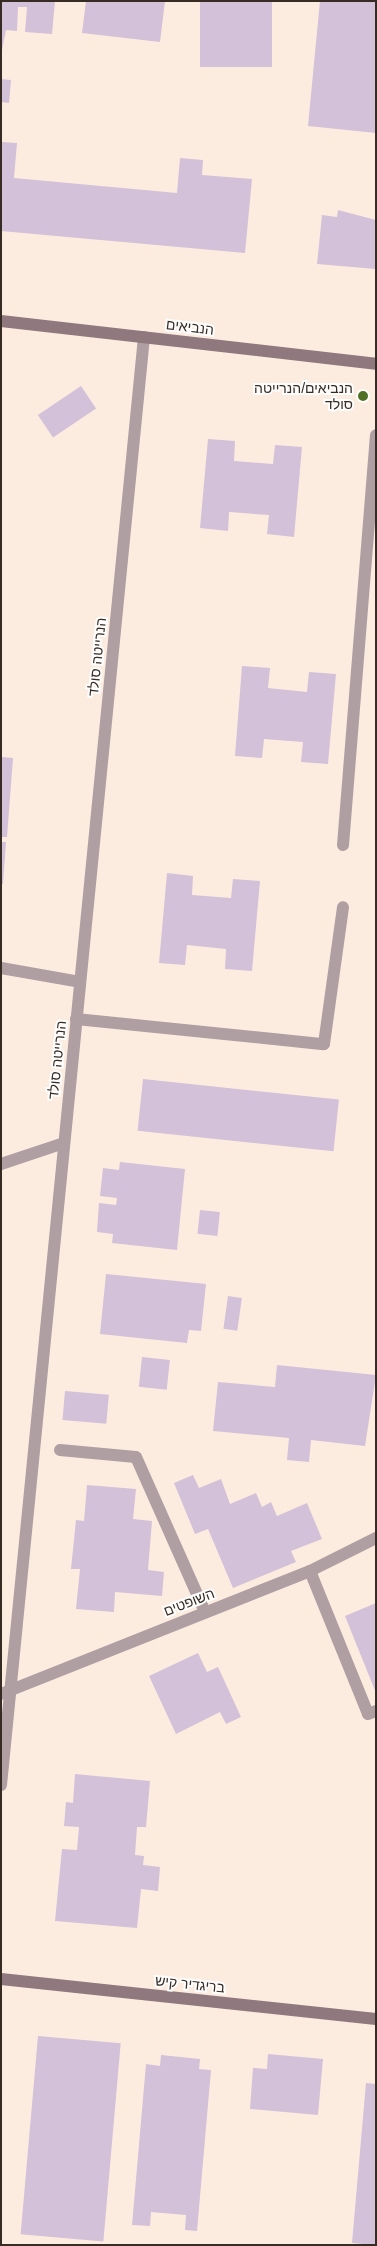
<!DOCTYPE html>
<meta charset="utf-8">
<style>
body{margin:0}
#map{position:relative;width:377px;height:2246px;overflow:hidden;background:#fcecdf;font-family:Helvetica,Heebo,sans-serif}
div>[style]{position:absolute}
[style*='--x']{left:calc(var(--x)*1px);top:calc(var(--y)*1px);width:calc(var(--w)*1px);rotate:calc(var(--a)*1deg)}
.building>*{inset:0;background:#d3c0d9;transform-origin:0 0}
.lane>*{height:12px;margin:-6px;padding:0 6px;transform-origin:6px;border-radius:6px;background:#af9fa3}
.street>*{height:12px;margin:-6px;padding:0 6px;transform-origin:6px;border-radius:6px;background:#af9fa3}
.secondary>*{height:12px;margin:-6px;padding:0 6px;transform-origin:6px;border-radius:6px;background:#8f787e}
.dots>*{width:14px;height:14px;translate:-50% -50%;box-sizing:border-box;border:2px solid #fdfdfd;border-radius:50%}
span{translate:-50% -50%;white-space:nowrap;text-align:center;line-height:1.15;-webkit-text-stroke:4px #fdfdfd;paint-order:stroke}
.street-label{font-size:14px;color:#362c24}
.poi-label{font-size:14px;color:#362c24}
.right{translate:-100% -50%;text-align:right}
.frame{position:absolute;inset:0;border:2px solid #362c24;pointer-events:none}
</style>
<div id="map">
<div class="building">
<i style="clip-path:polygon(1px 1px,55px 1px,52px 34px,25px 32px,27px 7px,18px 7px,17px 31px,6px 30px,1px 55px)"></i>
<i style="clip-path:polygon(86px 1px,165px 1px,160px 42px,82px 33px)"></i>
<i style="left:200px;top:1px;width:72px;height:66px"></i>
<i style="clip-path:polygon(320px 1px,376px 1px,376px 133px,308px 126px)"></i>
<i style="clip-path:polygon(1px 79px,11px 80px,9px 103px,1px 102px)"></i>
<i style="clip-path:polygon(1px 142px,17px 143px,14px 178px,177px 193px,180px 158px,203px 160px,202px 175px,252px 179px,245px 253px,1px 231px)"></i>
<i style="clip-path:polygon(338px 210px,376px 220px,376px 269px,317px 264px,322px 215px,337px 217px)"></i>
<i style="left:81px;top:386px;width:27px;height:52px;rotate:56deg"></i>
<i style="clip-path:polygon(208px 439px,235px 441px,234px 461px,273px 464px,275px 445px,302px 447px,294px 537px,267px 534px,269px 515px,229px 512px,228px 531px,200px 528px)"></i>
<i style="clip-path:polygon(242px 666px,270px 668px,268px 688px,307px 692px,309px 672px,336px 674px,328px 764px,301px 762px,303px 742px,264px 739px,262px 758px,235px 756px)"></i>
<i style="clip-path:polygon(1px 757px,13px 758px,7px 837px,1px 837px)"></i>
<i style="clip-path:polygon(1px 842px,6px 842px,3px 884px,1px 884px)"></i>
<i style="clip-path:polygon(167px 873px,193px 876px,192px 895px,231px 898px,233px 879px,260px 881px,252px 971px,225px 969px,226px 949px,187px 945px,185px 965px,159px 963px)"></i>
<i style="left:143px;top:1079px;width:197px;height:52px;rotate:6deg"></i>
<i style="clip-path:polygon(120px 1162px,185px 1169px,177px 1250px,112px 1243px,113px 1234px,97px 1232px,99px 1203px,116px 1205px,117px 1198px,100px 1196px,103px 1168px,119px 1170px)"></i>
<i style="left:200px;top:1210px;width:20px;height:24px;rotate:6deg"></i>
<i style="clip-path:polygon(106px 1274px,206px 1284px,201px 1331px,189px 1330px,187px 1343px,100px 1334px)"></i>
<i style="left:228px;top:1296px;width:14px;height:33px;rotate:8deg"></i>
<i style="left:142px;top:1357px;width:28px;height:30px;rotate:6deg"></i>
<i style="clip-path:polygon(277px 1365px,376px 1375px,365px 1446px,311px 1440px,309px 1462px,287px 1460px,289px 1438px,213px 1431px,218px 1382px,275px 1387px)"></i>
<i style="left:65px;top:1391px;width:44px;height:29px;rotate:5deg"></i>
<i style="clip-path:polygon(193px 1475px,199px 1488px,221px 1479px,230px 1504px,256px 1493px,262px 1507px,271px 1502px,277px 1516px,307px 1503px,322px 1539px,291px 1551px,296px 1562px,233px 1588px,208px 1529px,195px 1534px,174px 1483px)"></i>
<i style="clip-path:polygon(87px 1485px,136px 1489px,133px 1519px,152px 1521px,148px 1570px,164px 1572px,162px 1596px,115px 1592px,114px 1612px,76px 1609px,80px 1569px,71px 1569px,76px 1520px,84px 1521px)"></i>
<i style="clip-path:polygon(376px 1603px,376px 1693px,345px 1616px)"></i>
<i style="clip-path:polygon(198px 1653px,207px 1672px,218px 1667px,241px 1717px,226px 1724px,220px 1712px,176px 1734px,149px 1676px)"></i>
<i style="clip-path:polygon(75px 1774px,150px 1781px,146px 1827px,137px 1827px,135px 1855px,144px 1856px,143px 1865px,160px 1867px,158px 1891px,141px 1889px,137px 1928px,55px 1921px,62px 1849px,77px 1850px,79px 1827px,64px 1826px,66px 1802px,73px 1803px)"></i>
<i style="left:38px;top:2036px;width:83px;height:199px;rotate:5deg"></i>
<i style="clip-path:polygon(268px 2054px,323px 2059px,318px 2115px,250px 2109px,253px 2068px,267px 2069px)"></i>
<i style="clip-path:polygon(161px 2055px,200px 2059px,199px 2069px,211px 2070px,197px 2231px,185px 2230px,186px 2215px,151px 2212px,150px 2226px,132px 2225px,146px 2064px,160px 2066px)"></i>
<i style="clip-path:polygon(366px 2083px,376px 2084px,376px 2245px,352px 2243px)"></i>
</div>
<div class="lane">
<i style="--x:343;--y:845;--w:411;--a:-85.4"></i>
<i style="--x:1;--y:968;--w:80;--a:10"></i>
<i style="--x:76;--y:1019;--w:249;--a:5.8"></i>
<i style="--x:324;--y:1044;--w:138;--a:-82.1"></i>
<i style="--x:60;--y:1450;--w:76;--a:5.3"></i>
<i style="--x:136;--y:1457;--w:170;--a:66"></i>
<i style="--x:310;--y:1571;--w:154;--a:67.9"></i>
<i style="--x:368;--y:1714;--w:9;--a:-21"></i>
</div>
<div class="street">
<i style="--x:1;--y:1164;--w:66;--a:-18.4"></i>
<i style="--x:1;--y:1694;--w:333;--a:-21.7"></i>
<i style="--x:310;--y:1571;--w:74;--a:-26.6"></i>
<i style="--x:1;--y:1785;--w:1455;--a:-84.36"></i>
</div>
<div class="secondary">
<i style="--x:1;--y:321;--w:377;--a:6.5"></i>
<i style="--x:1;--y:1979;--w:377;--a:6.1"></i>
</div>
<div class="dots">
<i style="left:363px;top:396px;background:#507025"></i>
</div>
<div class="street-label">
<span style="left:190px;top:327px;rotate:7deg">הנביאים</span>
<span style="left:97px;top:657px;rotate:-84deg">הנרייטה סולד</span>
<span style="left:57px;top:1060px;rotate:-84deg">הנרייטה סולד</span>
<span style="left:189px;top:1602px;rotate:-21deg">השופטים</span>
<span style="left:190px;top:1984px;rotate:6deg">בריגדיר קיש</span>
</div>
<div class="poi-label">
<span class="right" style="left:353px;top:396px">הנביאים/הנרייטה<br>סולד</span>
</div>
<div class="frame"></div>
</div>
